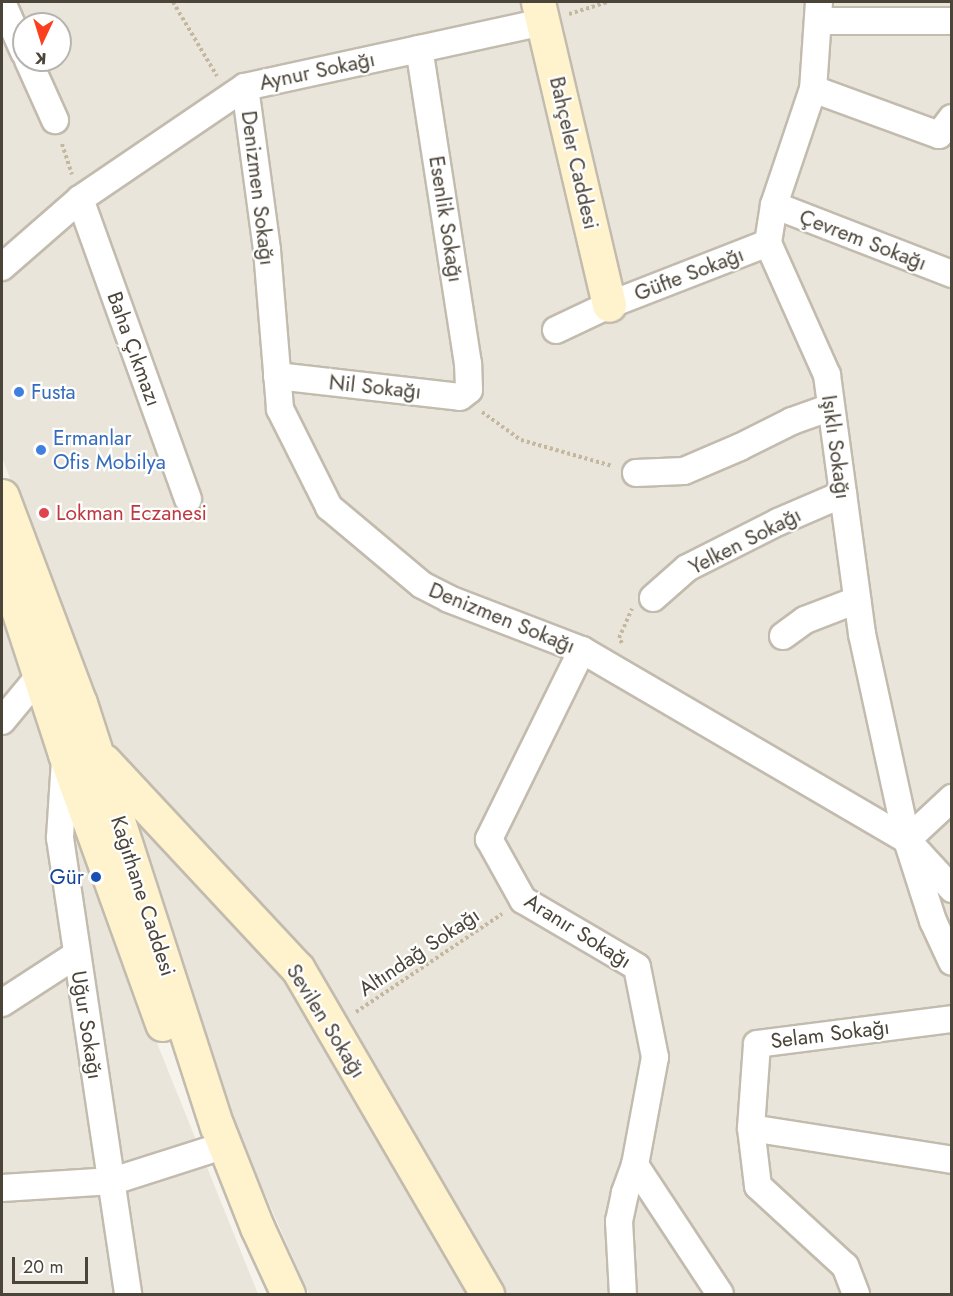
<!DOCTYPE html>
<meta charset="utf-8">
<style>
body{margin:0}
#map{position:relative;width:953px;height:1296px;overflow:hidden;background:#f6f3ec;font-family:Jost,sans-serif}
div>[style]{position:absolute}
[style*='--x']{left:calc(var(--x)*1px);top:calc(var(--y)*1px);width:calc(var(--w)*1px);rotate:calc(var(--a)*1deg)}
.residential>*{inset:0;background:#eae5da}
.path>*{height:4px;margin-top:-2px;transform-origin:0;background:repeating-linear-gradient(90deg,#c4b79f 0 3px,transparent 0 6px)}
.roads{filter:drop-shadow(2px 0 #c2bbae) drop-shadow(-2px 0 #c2bbae) drop-shadow(0 2px #c2bbae) drop-shadow(0 -2px #c2bbae)}
.street>*{height:26px;margin:-13px;padding:0 13px;transform-origin:13px;border-radius:13px;background:#fff}
.secondary>*{height:33px;margin:-16.5px;padding:0 16.5px;transform-origin:16.5px;border-radius:16.5px;background:#fff3cd}
.dots>*{width:16px;height:16px;translate:-50% -50%;box-sizing:border-box;border:3px solid #fff;border-radius:50%}
span{translate:-50% -50%;white-space:nowrap;text-align:center;line-height:1.15;-webkit-text-stroke:4.5px #fff;paint-order:stroke}
.street-label{font-size:21px;color:#4b4439}
.shop-label{font-size:21px;color:#366cbe}
.left{translate:0 -50%;text-align:left}
.health-label{font-size:21px;color:#be3a42}
.transit-label{font-size:21px;color:#164399}
.right{translate:-100% -50%;text-align:right}
.frame{position:absolute;inset:0;border:3px solid #4b4439;pointer-events:none}
.north{position:absolute;left:12px;top:12px;width:60px;height:60px;box-sizing:border-box;background:#fff;border:2px solid #b7b4b0;border-radius:50%;rotate:184deg;font-size:16px;font-weight:700;line-height:24px;text-align:center;color:#4b4439}
.north::after{content:'';display:block;margin:auto;width:21px;height:27px;background:#fc3f1d;clip-path:polygon(50% 0,100% 100%,50% 72%,0 100%)}
.scale{position:absolute;left:12px;top:1257px;width:76px;height:27px;box-sizing:border-box;border:3px solid #4b4439;border-top:0;padding-left:8px;font-size:18px;line-height:21px;white-space:nowrap;color:#4b4439;-webkit-text-stroke:4px #fff;paint-order:stroke}
</style>
<div id="map">
<div class="residential">
<i style="clip-path:polygon(evenodd,2px 2px,951px 2px,951px 1294px,309px 1294px,196px 1037px,107px 742px,2px 457px,2px 2px,24px 24px,60px 24px,60px 60px,24px 60px,24px 24px)"></i>
<i style="clip-path:polygon(2px 606px,159px 1048px,258px 1294px,2px 1294px)"></i>
</div>
<div class="path">
<i style="--x:173;--y:2;--w:86;--a:59.3"></i>
<i style="--x:569;--y:14;--w:41;--a:-17.1"></i>
<i style="--x:62;--y:144;--w:32;--a:72"></i>
<i style="--x:482;--y:412;--w:48;--a:35.7"></i>
<i style="--x:521;--y:440;--w:95;--a:15.9"></i>
<i style="--x:622;--y:643;--w:6;--a:-121"></i>
<i style="--x:619;--y:638;--w:32;--a:-66"></i>
<i style="--x:356;--y:1012;--w:176;--a:-33.9"></i>
</div>
<div class="roads">
<div class="street">
<i style="--x:2;--y:2;--w:55;--a:66.3"></i>
<i style="--x:819;--y:2;--w:87;--a:93.9"></i>
<i style="--x:813;--y:89;--w:122;--a:108.6"></i>
<i style="--x:774;--y:205;--w:38;--a:99"></i>
<i style="--x:768;--y:243;--w:145;--a:65.9"></i>
<i style="--x:827;--y:375;--w:261;--a:82.3"></i>
<i style="--x:862;--y:634;--w:211;--a:77.7"></i>
<i style="--x:907;--y:840;--w:85;--a:72.2"></i>
<i style="--x:933;--y:921;--w:45;--a:65.1"></i>
<i style="--x:818;--y:21;--w:134;--a:0"></i>
<i style="--x:28;--y:60;--w:66;--a:65.8"></i>
<i style="--x:245;--y:87;--w:164;--a:82.3"></i>
<i style="--x:267;--y:250;--w:160;--a:85.3"></i>
<i style="--x:280;--y:409;--w:110;--a:63.4"></i>
<i style="--x:329;--y:507;--w:121;--a:40"></i>
<i style="--x:422;--y:585;--w:30;--a:27"></i>
<i style="--x:449;--y:599;--w:142;--a:21"></i>
<i style="--x:582;--y:650;--w:376;--a:30.3"></i>
<i style="--x:907;--y:840;--w:67;--a:47.4"></i>
<i style="--x:813;--y:89;--w:134;--a:20.1"></i>
<i style="--x:939;--y:135;--w:21;--a:-53"></i>
<i style="--x:80;--y:199;--w:319;--a:70.2"></i>
<i style="--x:774;--y:205;--w:191;--a:21.2"></i>
<i style="--x:2;--y:267;--w:103;--a:-41.1"></i>
<i style="--x:80;--y:199;--w:199;--a:-34.2"></i>
<i style="--x:245;--y:87;--w:306;--a:-12.3"></i>
<i style="--x:556;--y:330;--w:59;--a:-25.3"></i>
<i style="--x:609;--y:305;--w:171;--a:-21.3"></i>
<i style="--x:277;--y:376;--w:184;--a:6.5"></i>
<i style="--x:460;--y:397;--w:11;--a:-38"></i>
<i style="--x:469;--y:390;--w:26;--a:-92"></i>
<i style="--x:468;--y:364;--w:319;--a:-98.8"></i>
<i style="--x:636;--y:473;--w:48;--a:-2.4"></i>
<i style="--x:684;--y:471;--w:61;--a:-23.2"></i>
<i style="--x:740;--y:447;--w:58;--a:-26.6"></i>
<i style="--x:792;--y:421;--w:41;--a:-19.7"></i>
<i style="--x:653;--y:598;--w:45;--a:-41.4"></i>
<i style="--x:687;--y:568;--w:102;--a:-26.8"></i>
<i style="--x:778;--y:522;--w:71;--a:-23.3"></i>
<i style="--x:783;--y:636;--w:27;--a:-36"></i>
<i style="--x:805;--y:620;--w:56;--a:-21"></i>
<i style="--x:582;--y:650;--w:211;--a:116.2"></i>
<i style="--x:489;--y:839;--w:70;--a:60.9"></i>
<i style="--x:523;--y:900;--w:132;--a:30.4"></i>
<i style="--x:637;--y:967;--w:92;--a:78.7"></i>
<i style="--x:655;--y:1057;--w:110;--a:100.5"></i>
<i style="--x:635;--y:1165;--w:30;--a:110"></i>
<i style="--x:625;--y:1193;--w:29;--a:102"></i>
<i style="--x:619;--y:1221;--w:73;--a:86.9"></i>
<i style="--x:2;--y:721;--w:61;--a:-50.3"></i>
<i style="--x:65;--y:760;--w:78;--a:93.7"></i>
<i style="--x:60;--y:838;--w:461;--a:81.5"></i>
<i style="--x:907;--y:840;--w:62;--a:-43"></i>
<i style="--x:2;--y:1003;--w:88;--a:-33"></i>
<i style="--x:751;--y:1128;--w:204;--a:9"></i>
<i style="--x:635;--y:1165;--w:154;--a:56.6"></i>
<i style="--x:2;--y:1188;--w:111;--a:-3.6"></i>
<i style="--x:113;--y:1181;--w:99;--a:-17.7"></i>
<i style="--x:856;--y:1294;--w:30;--a:-111"></i>
<i style="--x:845;--y:1266;--w:118;--a:-137.4"></i>
<i style="--x:758;--y:1186;--w:58;--a:-96.9"></i>
<i style="--x:751;--y:1128;--w:84;--a:-85.9"></i>
<i style="--x:757;--y:1044;--w:197;--a:-7.3"></i>
</div>
<div class="secondary">
<i style="--x:538;--y:2;--w:311;--a:76.8"></i>
<i style="--x:2;--y:496;--w:221;--a:69.4"></i>
<i style="--x:80;--y:703;--w:445;--a:72.1"></i>
<i style="--x:217;--y:1126;--w:109;--a:68.4"></i>
<i style="--x:257;--y:1227;--w:74;--a:65.2"></i>
<i style="--x:2;--y:561;--w:203;--a:71.9"></i>
<i style="--x:65;--y:754;--w:287;--a:70.2"></i>
<i style="--x:104;--y:761;--w:284;--a:47"></i>
<i style="--x:298;--y:969;--w:376;--a:59.8"></i>
</div>
</div>
<div class="dots">
<i style="left:19px;top:392px;background:#3f7fe0"></i>
<i style="left:41px;top:450px;background:#3f7fe0"></i>
<i style="left:44px;top:513px;background:#e0444e"></i>
<i style="left:96px;top:877px;background:#1a4fb4"></i>
</div>
<div class="street-label">
<span style="left:317px;top:71px;rotate:-12deg">Aynur Sokağı</span>
<span style="left:574px;top:153px;rotate:77deg">Bahçeler Caddesi</span>
<span style="left:258px;top:188px;rotate:83deg">Denizmen Sokağı</span>
<span style="left:446px;top:219px;rotate:81deg">Esenlik Sokağı</span>
<span style="left:863px;top:240px;rotate:21deg">Çevrem Sokağı</span>
<span style="left:689px;top:274px;rotate:-21deg">Güfte Sokağı</span>
<span style="left:134px;top:349px;rotate:70deg">Baha Çıkmazı</span>
<span style="left:375px;top:387px;rotate:6deg">Nil Sokağı</span>
<span style="left:836px;top:447px;rotate:82deg">Işıklı Sokağı</span>
<span style="left:745px;top:541px;rotate:-27deg">Yelken Sokağı</span>
<span style="left:502px;top:618px;rotate:22deg">Denizmen Sokağı</span>
<span style="left:143px;top:896px;rotate:72deg">Kağıthane Caddesi</span>
<span style="left:578px;top:931px;rotate:32deg">Aranır Sokağı</span>
<span style="left:419px;top:952px;rotate:-34deg">Altındağ Sokağı</span>
<span style="left:326px;top:1021px;rotate:58deg">Sevilen Sokağı</span>
<span style="left:87px;top:1025px;rotate:81deg">Uğur Sokağı</span>
<span style="left:830px;top:1034px;rotate:-7deg">Selam Sokağı</span>
</div>
<div class="shop-label">
<span class="left" style="left:31px;top:392px">Fusta</span>
<span class="left" style="left:53px;top:450px">Ermanlar<br>Ofis Mobilya</span>
</div>
<div class="health-label">
<span class="left" style="left:56px;top:513px">Lokman Eczanesi</span>
</div>
<div class="transit-label">
<span class="right" style="left:84px;top:877px">Gür</span>
</div>
<div class="frame"></div>
<div class="north">K</div>
<div class="scale">20 m</div>
</div>
